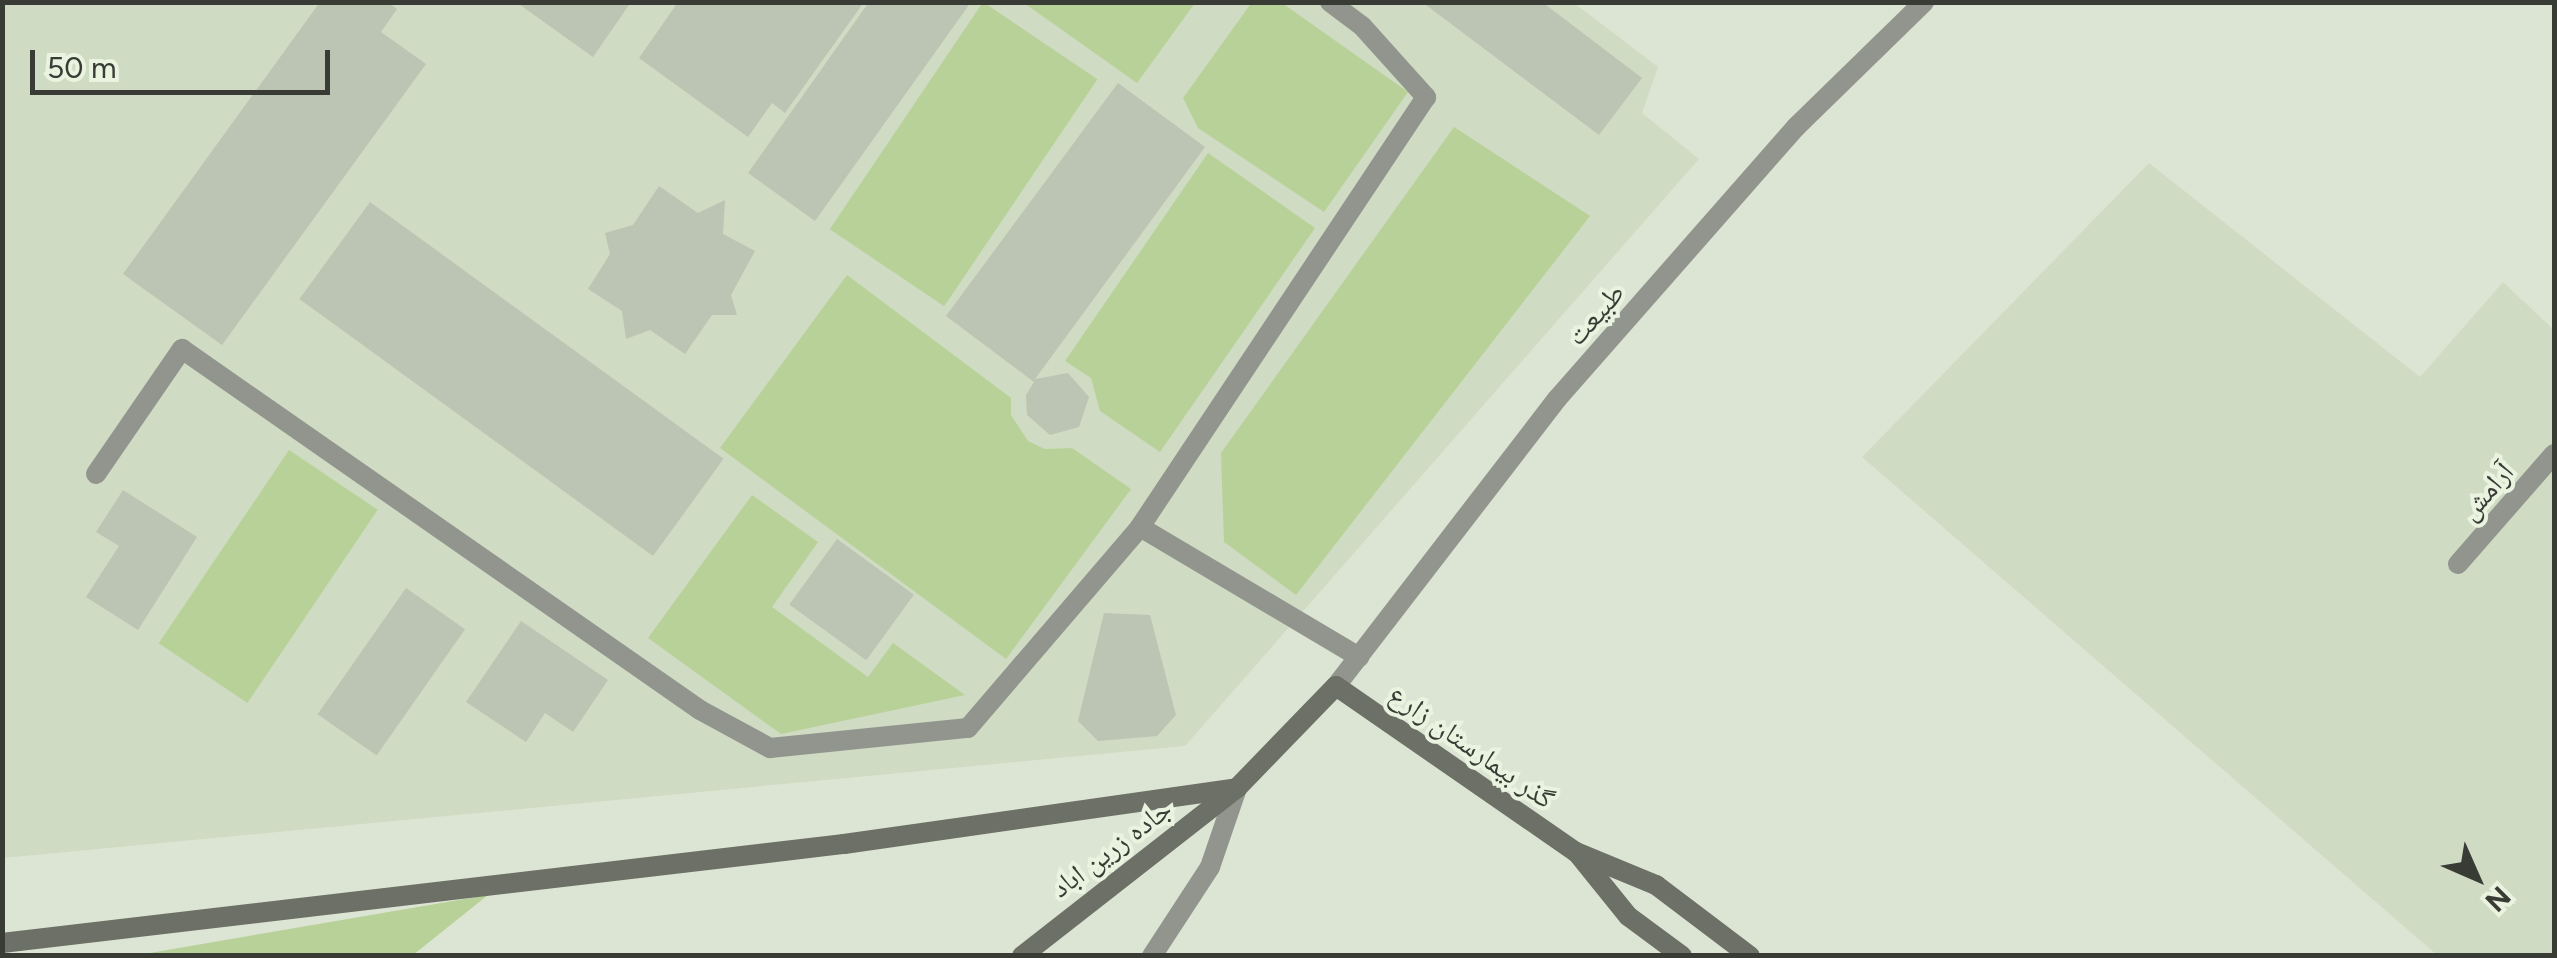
<!DOCTYPE html>
<meta charset="utf-8">
<style>
body{margin:0}
#map{position:relative;width:2557px;height:958px;overflow:hidden;background:#dce5d3;font-family:Figtree,"Noto Naskh Arabic",sans-serif}
div>[style]{position:absolute}
[style*='--x']{left:calc(var(--x)*1px);top:calc(var(--y)*1px);width:calc(var(--w)*1px);rotate:calc(var(--a)*1deg)}
.built>*{inset:0;background:#d0dbc3}
.green>*{inset:0;background:#b8d198;transform-origin:0 0}
.building>*{inset:0;background:#bcc4b3;transform-origin:0 0}
.street>*{height:20px;margin:-10px;padding:0 10px;transform-origin:10px;border-radius:10px;background:#92958e}
.secondary>*{height:20px;margin:-10px;padding:0 10px;transform-origin:10px;border-radius:10px;background:#6c7066}
span{translate:-50% -50%;white-space:nowrap;text-align:center;line-height:1.15;-webkit-text-stroke:8px #eaf2e0;paint-order:stroke}
.street-label{font-size:28px;color:#393c35}
.frame{position:absolute;inset:0;border:5px solid #393c35;pointer-events:none}
.north{position:absolute;left:2427px;top:828px;width:100px;height:100px;-webkit-text-stroke:8px #eaf2e0;paint-order:stroke;rotate:135deg;font-size:28px;font-weight:700;line-height:40px;text-align:center;color:#393c35}
.north::after{content:'';display:block;margin:auto;width:35px;height:45px;background:#393c35;clip-path:polygon(50% 0,100% 100%,50% 72%,0 100%)}
.scale{position:absolute;left:30px;top:50px;width:300px;height:45px;box-sizing:border-box;border:5px solid #393c35;border-top:0;padding-left:12px;font-size:30px;line-height:35px;white-space:nowrap;color:#393c35;-webkit-text-stroke:8px #eaf2e0;paint-order:stroke}
</style>
<div id="map">
<div class="built">
<i style="clip-path:polygon(3px 3px,1574px 3px,1658px 67px,1642px 113px,1699px 159px,1185px 746px,3px 858px)"></i>
<i style="clip-path:polygon(2149px 163px,2420px 377px,2503px 282px,2554px 330px,2554px 955px,2437px 955px,1862px 457px)"></i>
</div>
<div class="green">
<i style="left:983px;top:2px;width:138px;height:274px;rotate:34deg"></i>
<i style="clip-path:polygon(1252px 2px,1282px 3px,1408px 92px,1324px 212px,1198px 128px,1183px 98px)"></i>
<i style="clip-path:polygon(1024px 3px,1195px 3px,1137px 83px)"></i>
<i style="clip-path:polygon(1454px 127px,1590px 216px,1296px 595px,1224px 542px,1221px 453px)"></i>
<i style="clip-path:polygon(1208px 153px,1315px 228px,1160px 452px,1100px 411px,1091px 378px,1065px 361px)"></i>
<i style="clip-path:polygon(847px 275px,1011px 398px,1011px 415px,1028px 441px,1045px 449px,1072px 448px,1131px 489px,1006px 659px,720px 448px)"></i>
<i style="left:289px;top:450px;width:107px;height:233px;rotate:34deg"></i>
<i style="clip-path:polygon(752px 495px,818px 542px,772px 607px,868px 677px,893px 643px,965px 695px,781px 734px,648px 638px)"></i>
<i style="clip-path:polygon(488px 895px,413px 955px,138px 955px)"></i>
</div>
<div class="building">
<i style="clip-path:polygon(320px 2px,388px 2px,397px 9px,381px 32px,426px 64px,222px 345px,123px 274px)"></i>
<i style="clip-path:polygon(516px 2px,631px 2px,593px 57px)"></i>
<i style="clip-path:polygon(678px 2px,864px 2px,785px 113px,772px 103px,748px 137px,639px 58px)"></i>
<i style="clip-path:polygon(869px 2px,971px 2px,815px 221px,748px 173px)"></i>
<i style="clip-path:polygon(1422px 2px,1542px 2px,1642px 78px,1599px 135px)"></i>
<i style="clip-path:polygon(1118px 83px,1205px 147px,1035px 379px,1068px 373px,1089px 397px,1079px 427px,1050px 435px,1027px 415px,1026px 395px,1034px 382px,946px 316px)"></i>
<i style="clip-path:polygon(659px 186px,698px 213px,725px 200px,723px 234px,755px 251px,731px 295px,737px 315px,712px 315px,685px 354px,650px 330px,626px 339px,622px 311px,588px 289px,610px 254px,605px 233px,633px 225px)"></i>
<i style="left:370px;top:202px;width:437px;height:120px;rotate:36deg"></i>
<i style="clip-path:polygon(123px 490px,197px 537px,138px 630px,86px 597px,119px 546px,96px 532px)"></i>
<i style="left:837px;top:539px;width:95px;height:81px;rotate:36deg"></i>
<i style="left:406px;top:588px;width:72px;height:154px;rotate:35deg"></i>
<i style="clip-path:polygon(1104px 613px,1150px 615px,1176px 715px,1157px 736px,1098px 741px,1078px 721px)"></i>
<i style="clip-path:polygon(521px 621px,608px 680px,573px 732px,545px 713px,526px 742px,466px 702px)"></i>
</div>
<div class="street">
<i style="--x:1330;--y:2;--w:40;--a:37"></i>
<i style="--x:1362;--y:26;--w:96;--a:48"></i>
<i style="--x:1426;--y:97;--w:516;--a:123.63"></i>
<i style="--x:1140;--y:527;--w:255;--a:30.7"></i>
<i style="--x:96;--y:474;--w:152;--a:-55.5"></i>
<i style="--x:182;--y:349;--w:631;--a:34.87"></i>
<i style="--x:700;--y:710;--w:80;--a:28.5"></i>
<i style="--x:770;--y:748;--w:199;--a:-5.8"></i>
<i style="--x:968;--y:728;--w:265;--a:-49.4"></i>
<i style="--x:2458;--y:564;--w:146;--a:-48.9"></i>
<i style="--x:1336;--y:686;--w:362;--a:-52.4"></i>
<i style="--x:1557;--y:399;--w:362;--a:-48.7"></i>
<i style="--x:1796;--y:127;--w:179;--a:-44.3"></i>
<i style="--x:1152;--y:956;--w:106;--a:-56.9"></i>
<i style="--x:1210;--y:867;--w:83;--a:-71.1"></i>
</div>
<div class="secondary">
<i style="--x:1578;--y:854;--w:80;--a:51.1"></i>
<i style="--x:1628;--y:916;--w:67;--a:36.5"></i>
<i style="--x:2;--y:943;--w:848;--a:-6.71"></i>
<i style="--x:844;--y:844;--w:397;--a:-8.1"></i>
<i style="--x:1022;--y:956;--w:273;--a:-38"></i>
<i style="--x:1237;--y:788;--w:142;--a:-45.9"></i>
<i style="--x:1336;--y:686;--w:292;--a:34.7"></i>
<i style="--x:1576;--y:852;--w:87;--a:22.4"></i>
<i style="--x:1656;--y:885;--w:118;--a:37.1"></i>
</div>
<div class="street-label">
<span style="left:1595px;top:314px;rotate:-49deg">طبیعت</span>
<span style="left:2486px;top:491px;rotate:-49deg">آرامش</span>
<span style="left:1472px;top:746px;rotate:35deg">گذر بیمارستان زارع</span>
<span style="left:1111px;top:848px;rotate:-37deg">جاده زرین اباد</span>
</div>
<div class="frame"></div>
<div class="north">N</div>
<div class="scale">50 m</div>
</div>
